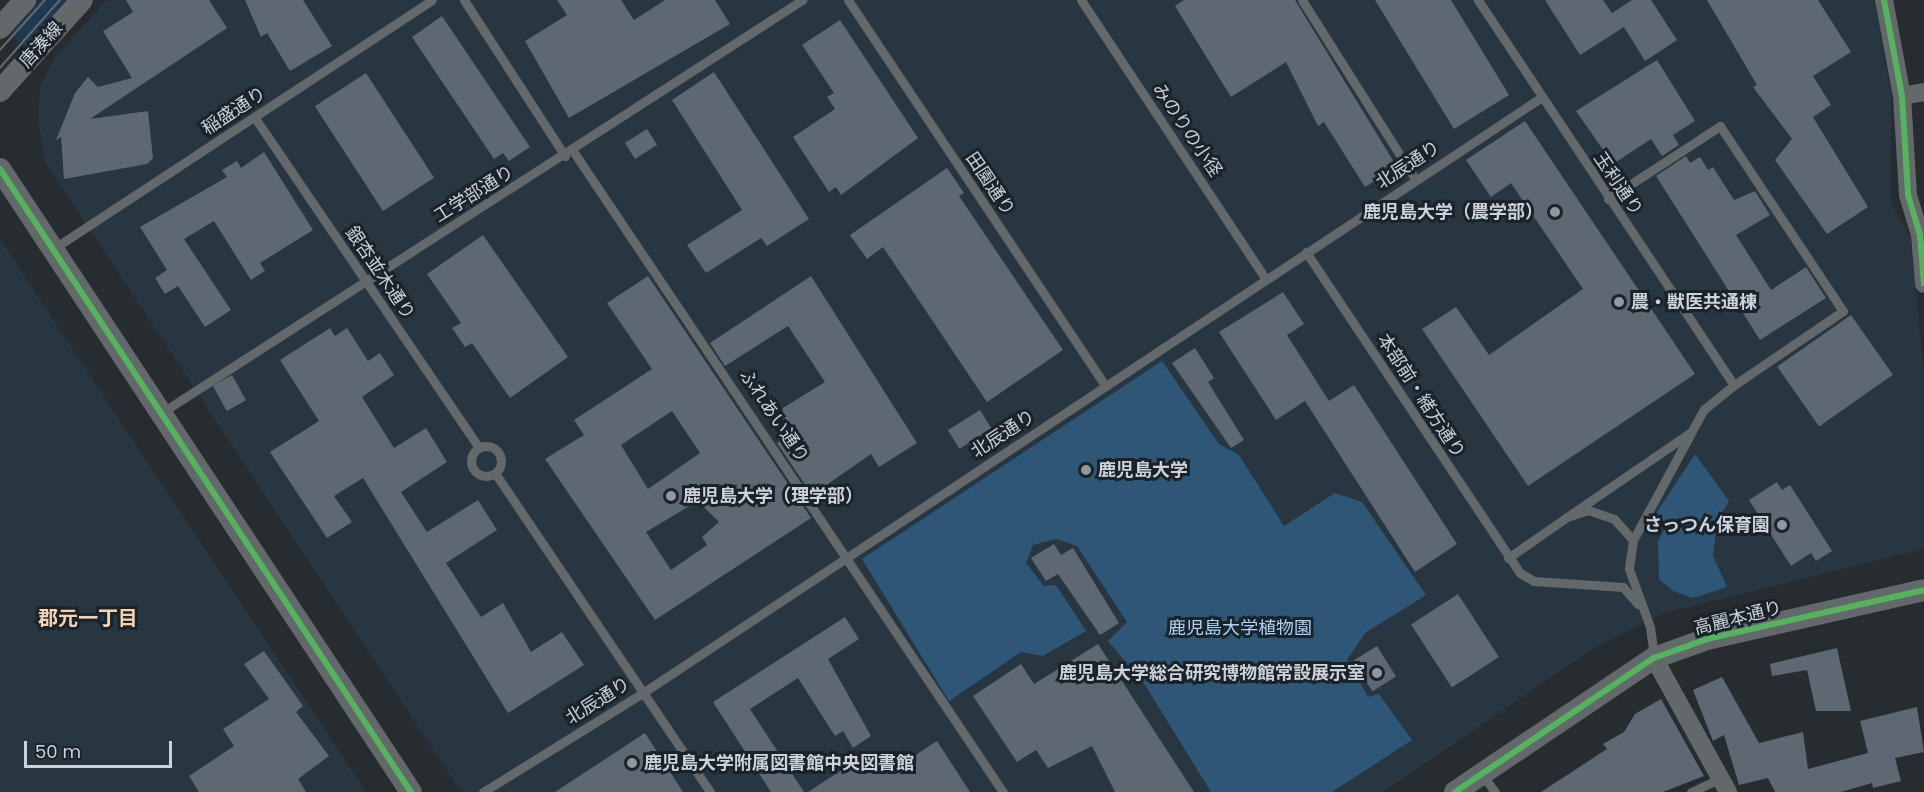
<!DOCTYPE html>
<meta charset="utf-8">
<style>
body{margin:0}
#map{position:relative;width:1924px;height:792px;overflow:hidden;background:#272c31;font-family:Poppins,"Noto Sans JP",sans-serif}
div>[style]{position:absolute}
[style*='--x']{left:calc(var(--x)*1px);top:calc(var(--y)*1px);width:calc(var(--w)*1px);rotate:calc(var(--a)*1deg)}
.built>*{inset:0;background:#283641}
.green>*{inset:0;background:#1d3a50}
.forest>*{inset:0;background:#2e5676}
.building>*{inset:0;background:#5d6872;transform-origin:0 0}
.service>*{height:9px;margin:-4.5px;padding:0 4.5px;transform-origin:4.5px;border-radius:4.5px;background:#63686b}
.service>.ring{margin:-4.5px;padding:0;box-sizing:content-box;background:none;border:9px solid #63686b;border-radius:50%}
.minor>*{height:18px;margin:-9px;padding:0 9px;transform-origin:9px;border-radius:9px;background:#63686b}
.tertiary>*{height:22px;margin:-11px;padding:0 11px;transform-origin:11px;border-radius:11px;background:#63686b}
.tram>*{height:1.5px;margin:-0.75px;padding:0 0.75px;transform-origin:0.75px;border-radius:0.75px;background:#676a6d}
.cycleway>*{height:6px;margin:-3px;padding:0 3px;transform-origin:3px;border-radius:3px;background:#56b35d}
.dots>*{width:16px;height:16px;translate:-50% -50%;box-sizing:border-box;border:3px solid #1a232a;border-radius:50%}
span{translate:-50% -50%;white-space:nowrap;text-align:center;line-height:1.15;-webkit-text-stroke:6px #1a232a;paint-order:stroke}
.street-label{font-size:18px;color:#ccd2d7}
.poi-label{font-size:18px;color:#ccd2d7;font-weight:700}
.right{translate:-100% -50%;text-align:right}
.left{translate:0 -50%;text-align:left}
.park-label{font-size:18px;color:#aad3f6}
.neighbourhood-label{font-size:20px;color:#f6d2b1;font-weight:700}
.scale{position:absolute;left:24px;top:741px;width:148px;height:27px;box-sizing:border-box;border:3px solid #ccd2d7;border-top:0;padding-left:8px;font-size:18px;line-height:21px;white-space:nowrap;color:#ccd2d7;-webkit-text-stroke:4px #1a232a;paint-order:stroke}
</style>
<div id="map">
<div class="built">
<i style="clip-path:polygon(107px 0,1874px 0,1891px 93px,1891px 203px,1910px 237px,1924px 373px,1924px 549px,1664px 613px,1594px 648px,1383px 792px,461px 792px,45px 162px,38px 117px,40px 87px,54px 58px)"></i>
<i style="clip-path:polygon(0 239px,366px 792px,0 792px)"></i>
</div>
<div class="green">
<i style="clip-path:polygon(41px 0,69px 0,26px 48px,10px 34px)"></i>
</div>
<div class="forest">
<i style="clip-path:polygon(1162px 361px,1219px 444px,1239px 455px,1284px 526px,1335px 493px,1362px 502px,1426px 595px,1365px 633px,1347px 660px,1368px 697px,1379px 694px,1412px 740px,1332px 792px,1211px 792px,1145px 685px,1108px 641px,1127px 622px,1077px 546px,1056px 539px,1033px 545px,1026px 563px,1044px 586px,1056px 585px,1086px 631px,1043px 656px,1021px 652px,949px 701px,862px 559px)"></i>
<i style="clip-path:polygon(1695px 454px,1729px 501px,1717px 523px,1713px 556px,1727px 587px,1693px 598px,1673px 591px,1659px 579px,1658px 542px,1665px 527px,1655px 515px)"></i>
</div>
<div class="building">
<i style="clip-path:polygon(126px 0,209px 0,227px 28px,90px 119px,148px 111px,153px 158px,147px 164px,64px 179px,61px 137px,56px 140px,75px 93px,88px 77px,98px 87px,132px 78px,103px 31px,133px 12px)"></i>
<i style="clip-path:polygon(245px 0,303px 0,332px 46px,290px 71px,267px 33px,261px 37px)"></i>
<i style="clip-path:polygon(557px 0,621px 0,634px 20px,665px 0,715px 0,730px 24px,569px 118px,525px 41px,567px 15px)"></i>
<i style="clip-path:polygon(1184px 0,1295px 0,1397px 167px,1365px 187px,1324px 122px,1318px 126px,1286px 62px,1231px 97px,1175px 6px)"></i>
<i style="clip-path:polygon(1375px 0,1451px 0,1509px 95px,1454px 129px)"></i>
<i style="clip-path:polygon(1545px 0,1603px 0,1612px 13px,1632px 0,1651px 0,1677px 40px,1645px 61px,1624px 27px,1580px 55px)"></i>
<i style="clip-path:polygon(1707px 0,1818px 0,1851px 52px,1813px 76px,1831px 105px,1813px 117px,1868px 207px,1827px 234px,1775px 160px,1792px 139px,1753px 87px,1757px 85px)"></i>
<i style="clip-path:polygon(442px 16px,530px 147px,509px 161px,503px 153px,494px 159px,412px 37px)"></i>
<i style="clip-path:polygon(840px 20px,918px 138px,841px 195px,836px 187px,829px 192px,793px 137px,835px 109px,827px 97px,834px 93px,802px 45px)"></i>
<i style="clip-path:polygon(1657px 60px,1695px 121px,1673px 135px,1679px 145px,1662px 156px,1651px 139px,1613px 164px,1576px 111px)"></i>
<i style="clip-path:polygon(714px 72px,809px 219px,767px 246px,761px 238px,706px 273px,687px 245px,742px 210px,672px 100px)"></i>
<i style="left:366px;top:73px;width:125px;height:61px;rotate:57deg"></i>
<i style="clip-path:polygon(1525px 121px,1695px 374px,1528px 486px,1422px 329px,1456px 307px,1489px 355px,1583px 289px,1511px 183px,1491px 197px,1466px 160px)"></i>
<i style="left:647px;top:129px;width:19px;height:26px;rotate:58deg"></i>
<i style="clip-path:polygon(264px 152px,313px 230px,260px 263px,265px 271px,251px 280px,214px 221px,184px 239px,231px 310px,205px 327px,178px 286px,165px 294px,155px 278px,167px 270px,140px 227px,227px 177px,222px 170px,237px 161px,241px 168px)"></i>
<i style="clip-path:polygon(1686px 156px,1690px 163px,1700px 157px,1708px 170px,1713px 167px,1734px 200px,1755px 191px,1770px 215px,1736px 235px,1771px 290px,1806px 267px,1826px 298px,1760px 340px,1656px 176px)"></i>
<i style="clip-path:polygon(947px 168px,964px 193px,959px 196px,1063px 350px,987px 402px,883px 247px,867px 259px,850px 235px)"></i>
<i style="clip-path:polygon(483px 235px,568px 357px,510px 398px,472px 343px,465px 347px,452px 328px,461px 323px,427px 274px)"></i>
<i style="clip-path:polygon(evenodd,648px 276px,811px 518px,655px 620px,545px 459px,584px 435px,574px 420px,652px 369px,607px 303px,648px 276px,672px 411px,700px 453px,648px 489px,621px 445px,672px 411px,648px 276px,698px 501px,719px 522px,702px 537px,707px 545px,671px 570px,646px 532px,698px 501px)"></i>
<i style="clip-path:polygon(811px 276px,917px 443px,879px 467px,871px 454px,812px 495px,777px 443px,792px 433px,778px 411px,825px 382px,788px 326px,725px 366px,710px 343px)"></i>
<i style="clip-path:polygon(1283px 292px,1304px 324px,1287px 335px,1329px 401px,1354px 385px,1457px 544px,1415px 572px,1305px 401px,1276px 420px,1219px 332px)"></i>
<i style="left:1851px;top:315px;width:73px;height:90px;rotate:55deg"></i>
<i style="clip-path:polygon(330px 328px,335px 336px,347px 328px,368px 361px,380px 353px,394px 375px,362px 397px,394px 448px,426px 428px,447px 462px,401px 492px,427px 532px,478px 500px,497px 530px,446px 563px,481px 617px,503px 603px,531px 652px,562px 632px,584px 665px,508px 713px,363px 478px,334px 496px,352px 522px,327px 538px,270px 452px,319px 421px,280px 360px)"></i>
<i style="clip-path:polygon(1195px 348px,1214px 378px,1208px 382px,1244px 440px,1231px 448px,1172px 363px)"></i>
<i style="left:232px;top:375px;width:29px;height:22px;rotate:61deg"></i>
<i style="left:980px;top:410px;width:22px;height:38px;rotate:58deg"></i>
<i style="clip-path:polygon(1777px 482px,1782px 490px,1790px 485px,1832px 551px,1816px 561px,1811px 553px,1791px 566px,1749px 500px)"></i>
<i style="clip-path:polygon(1054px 544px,1061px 555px,1073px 548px,1119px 623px,1100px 635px,1058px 574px,1046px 581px,1031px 558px)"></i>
<i style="left:1458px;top:594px;width:75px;height:56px;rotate:57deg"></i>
<i style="clip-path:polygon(845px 617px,859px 639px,828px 659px,871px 736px,853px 748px,843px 731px,835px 736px,798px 678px,750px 709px,804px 792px,771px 792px,713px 702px)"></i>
<i style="clip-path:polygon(1098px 644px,1144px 715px,1194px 792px,1115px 792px,1092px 746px,1048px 768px,1036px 750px,1017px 762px,973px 696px,1021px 664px,1034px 684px)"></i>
<i style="left:1377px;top:646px;width:36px;height:28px;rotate:58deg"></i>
<i style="clip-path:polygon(1837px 648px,1851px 711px,1816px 711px,1807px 670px,1772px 676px,1770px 664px)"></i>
<i style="clip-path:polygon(264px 651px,303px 706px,296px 712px,329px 756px,298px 779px,306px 792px,199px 792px,189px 776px,234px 746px,223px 729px,269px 699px,244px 664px)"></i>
<i style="clip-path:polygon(1722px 677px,1759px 743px,1803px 732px,1808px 769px,1868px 753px,1860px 721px,1917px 707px,1924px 752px,1895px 758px,1901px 781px,1873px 788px,1872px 783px,1841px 792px,1775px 792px,1768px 778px,1739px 785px,1724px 735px,1713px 741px,1693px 690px)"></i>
<i style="clip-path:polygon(1661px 699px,1704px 776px,1663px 792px,1541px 792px,1607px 749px,1603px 744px,1624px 732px,1635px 714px)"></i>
<i style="clip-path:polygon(645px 733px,683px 792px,555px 792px)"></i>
<i style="clip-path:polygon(937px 741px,970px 792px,808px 792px,871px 751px,886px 774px)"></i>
</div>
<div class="service">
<i style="--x:464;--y:0;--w:186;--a:57.1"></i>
<i style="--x:848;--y:0;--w:464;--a:56.3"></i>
<i style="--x:1081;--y:0;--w:335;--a:56.5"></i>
<i style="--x:1302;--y:0;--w:213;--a:57.7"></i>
<i style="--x:1478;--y:0;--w:462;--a:56.4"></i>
<i style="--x:255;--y:118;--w:398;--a:55.8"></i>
<i style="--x:573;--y:151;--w:772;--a:56.15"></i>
<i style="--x:1608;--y:199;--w:134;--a:-33.1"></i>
<i style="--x:1720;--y:126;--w:222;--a:56.4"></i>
<i style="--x:1843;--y:311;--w:132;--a:145.8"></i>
<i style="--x:1734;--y:385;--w:38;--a:141"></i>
<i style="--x:1704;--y:409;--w:25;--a:119"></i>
<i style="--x:1692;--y:431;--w:124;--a:118.4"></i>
<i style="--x:1633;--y:540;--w:29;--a:98"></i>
<i style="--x:1629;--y:569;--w:62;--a:70.1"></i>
<i style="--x:1650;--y:627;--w:30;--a:82"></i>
<i style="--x:53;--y:249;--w:453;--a:-33.3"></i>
<i style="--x:1306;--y:252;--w:386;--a:56.3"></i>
<i style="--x:1520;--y:573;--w:16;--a:30"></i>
<i style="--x:1534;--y:581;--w:89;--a:3.9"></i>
<i style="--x:1623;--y:587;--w:23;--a:49"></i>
<i style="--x:161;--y:413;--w:763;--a:-32.79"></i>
<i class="ring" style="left:471px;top:446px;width:21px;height:21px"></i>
<i style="--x:495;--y:473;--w:385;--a:56"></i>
<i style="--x:1567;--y:517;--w:150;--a:-34.4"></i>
<i style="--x:1508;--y:558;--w:72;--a:-34.8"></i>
<i style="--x:1567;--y:517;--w:22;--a:-18"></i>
<i style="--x:1588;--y:510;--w:28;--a:19"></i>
<i style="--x:1614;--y:519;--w:28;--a:48"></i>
<i style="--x:1481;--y:773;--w:24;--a:54"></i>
<i style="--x:483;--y:792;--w:190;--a:-31.8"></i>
<i style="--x:644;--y:692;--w:1074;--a:-33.53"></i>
<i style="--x:1691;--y:792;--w:33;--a:-25"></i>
</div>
<div class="minor">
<i style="--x:1884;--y:0;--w:98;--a:79.4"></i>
<i style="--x:1902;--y:96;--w:99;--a:86.5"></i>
<i style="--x:1908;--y:195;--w:42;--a:73.3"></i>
<i style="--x:1920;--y:235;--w:49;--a:85.3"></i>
<i style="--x:1902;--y:96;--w:22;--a:-10"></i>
<i style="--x:1654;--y:658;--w:153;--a:61.1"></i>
</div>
<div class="tertiary">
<i style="--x:0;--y:28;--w:38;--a:-48"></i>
<i style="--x:0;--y:91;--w:122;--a:-48"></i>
<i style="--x:0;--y:169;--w:746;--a:56.59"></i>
<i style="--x:1455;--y:792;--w:240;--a:-34"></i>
<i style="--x:1654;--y:658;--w:56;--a:-19.7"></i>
<i style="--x:1707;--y:639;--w:222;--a:-12.7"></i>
</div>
<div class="tram">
<i style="--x:0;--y:50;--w:67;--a:-48"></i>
<i style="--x:0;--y:68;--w:91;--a:-48.6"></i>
</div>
<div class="cycleway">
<i style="--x:1884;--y:0;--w:98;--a:79.4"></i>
<i style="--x:1902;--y:96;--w:99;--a:86.5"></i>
<i style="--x:1908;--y:195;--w:42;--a:73.3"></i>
<i style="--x:1920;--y:235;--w:49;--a:85.3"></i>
<i style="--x:0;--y:169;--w:746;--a:56.59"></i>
<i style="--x:1455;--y:792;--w:240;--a:-34"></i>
<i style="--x:1654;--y:658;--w:56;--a:-19.7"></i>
<i style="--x:1707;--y:639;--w:222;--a:-12.7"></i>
</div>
<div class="dots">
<i style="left:1555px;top:212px;background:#92989d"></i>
<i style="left:1619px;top:302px;background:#92989d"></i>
<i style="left:1086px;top:470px;background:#92989d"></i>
<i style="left:671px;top:496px;background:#92989d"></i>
<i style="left:1782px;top:525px;background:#92989d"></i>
<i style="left:1377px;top:673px;background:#92989d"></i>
<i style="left:632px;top:763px;background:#92989d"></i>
</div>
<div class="street-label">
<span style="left:41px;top:45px;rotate:-48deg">唐湊線</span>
<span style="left:234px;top:111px;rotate:-33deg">稲盛通り</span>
<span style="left:1187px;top:130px;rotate:56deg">みのりの小径</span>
<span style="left:1408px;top:165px;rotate:-33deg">北辰通り</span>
<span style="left:990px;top:184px;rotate:56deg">田園通り</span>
<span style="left:1618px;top:184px;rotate:56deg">玉利通り</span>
<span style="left:474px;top:194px;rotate:-32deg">工学部通り</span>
<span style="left:380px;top:273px;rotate:56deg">銀杏並木通り</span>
<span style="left:1421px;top:396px;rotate:57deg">本部前・緒方通り</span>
<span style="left:774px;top:416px;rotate:56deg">ふれあい通り</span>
<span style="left:1003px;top:434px;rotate:-33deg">北辰通り</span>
<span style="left:1738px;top:618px;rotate:-14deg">高麗本通り</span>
<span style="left:598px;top:701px;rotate:-32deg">北辰通り</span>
</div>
<div class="poi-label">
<span class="right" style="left:1543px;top:212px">鹿児島大学（農学部）</span>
<span class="left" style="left:1631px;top:302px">農・獣医共通棟</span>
<span class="left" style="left:1098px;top:470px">鹿児島大学</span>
<span class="left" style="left:683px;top:496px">鹿児島大学（理学部）</span>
<span class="right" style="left:1770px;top:525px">さっつん保育園</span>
<span class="right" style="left:1365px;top:673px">鹿児島大学総合研究博物館常設展示室</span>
<span class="left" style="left:644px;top:763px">鹿児島大学附属図書館中央図書館</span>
</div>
<div class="park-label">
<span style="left:1240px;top:628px">鹿児島大学植物園</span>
</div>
<div class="neighbourhood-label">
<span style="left:88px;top:618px">郡元一丁目</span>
</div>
<div class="scale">50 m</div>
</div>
